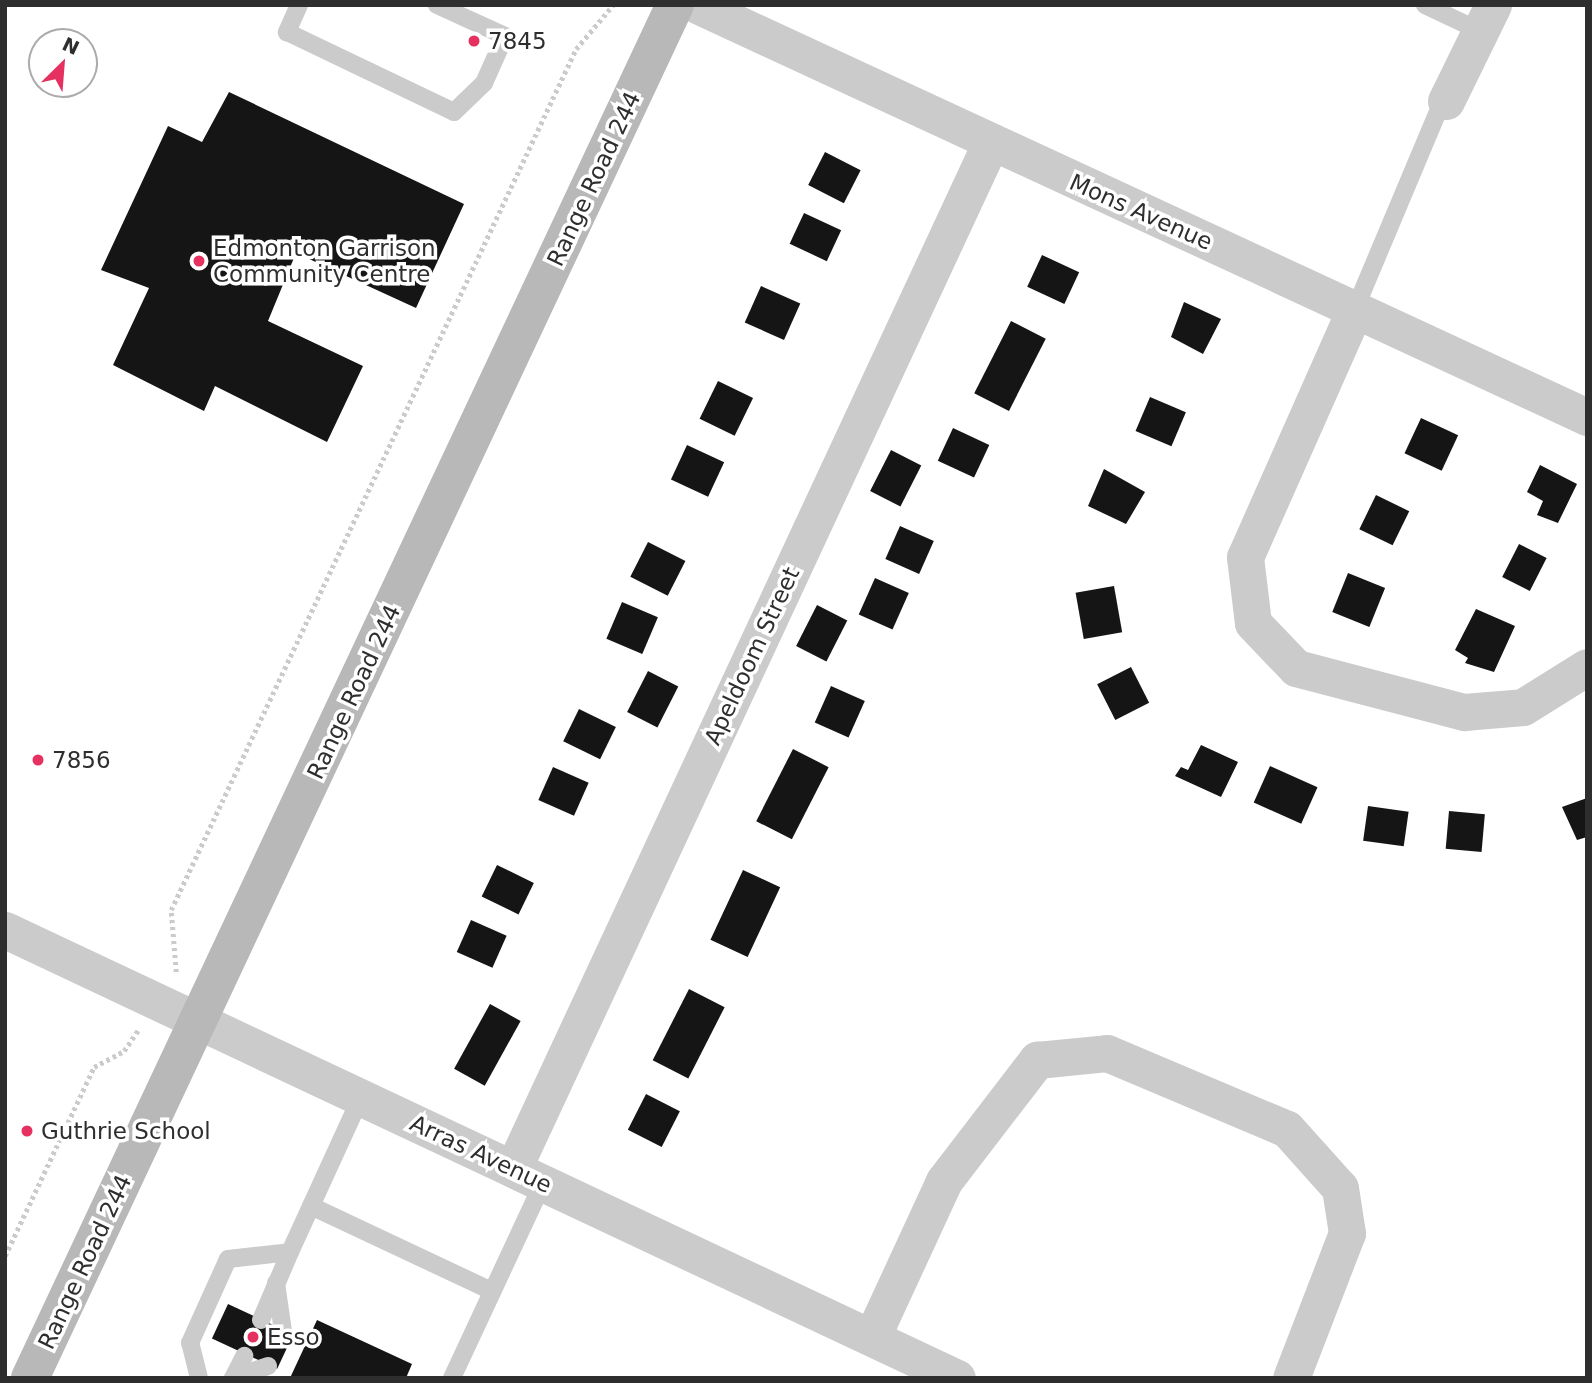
<!DOCTYPE html>
<style>
body{margin:0}
#map{position:relative;width:1592px;height:1383px;overflow:hidden;background:#fff;font-family:"DejaVu Sans",sans-serif}
div>[style]{position:absolute}
[style*='--x']{left:calc(var(--x)*1px);top:calc(var(--y)*1px);width:calc(var(--w)*1px);rotate:calc(var(--a)*1deg)}
.building>*{inset:0;background:#151515;transform-origin:0 0}
.path>*{height:4.5px;margin-top:-2.25px;transform-origin:0;background:repeating-linear-gradient(90deg,#cbcbcb 0 3.5px,transparent 0 7px)}
.lane>*{height:18px;margin:-9px;padding:0 9px;transform-origin:9px;border-radius:9px;background:#cbcbcb}
.street>*{height:37px;margin:-18.5px;padding:0 18.5px;transform-origin:18.5px;border-radius:18.5px;background:#cbcbcb}
.secondary>*{height:38px;margin:-19px;padding:0 19px;transform-origin:19px;border-radius:19px;background:#b8b8b8}
.dots>*{width:19px;height:19px;translate:-50% -50%;box-sizing:border-box;border:4px solid #fff;border-radius:50%}
span{translate:-50% -50%;white-space:nowrap;text-align:center;line-height:1.15;-webkit-text-stroke:7px #fff;paint-order:stroke}
.poi-label{font-size:23px;color:#2e2e2e}
.left{translate:0 -50%;text-align:left}
.street-label{font-size:23px;color:#2e2e2e}
.frame{position:absolute;inset:0;border:7px solid #2e2e2e;pointer-events:none}
.north{position:absolute;left:28px;top:28px;width:70px;height:70px;box-sizing:border-box;background:#fff;border:2px solid #ababab;border-radius:50%;rotate:25deg;font-size:19px;font-weight:700;line-height:28px;text-align:center;color:#2e2e2e}
.north::after{content:'';display:block;margin:auto;width:24px;height:32px;background:#e53060;clip-path:polygon(50% 0,100% 100%,50% 72%,0 100%)}
</style>
<div id="map">
<div class="building">
<i style="clip-path:polygon(229px 92px,464px 204px,416px 308px,296px 253px,268px 321px,363px 366px,327px 442px,215px 386px,204px 411px,113px 365px,149px 288px,101px 270px,168px 126px,202px 142px)"></i>
<i style="left:825px;top:152px;width:40px;height:37px;rotate:27deg"></i>
<i style="left:804px;top:213px;width:41px;height:34px;rotate:25deg"></i>
<i style="left:1042px;top:255px;width:41px;height:35px;rotate:25deg"></i>
<i style="left:761px;top:286px;width:43px;height:40px;rotate:24deg"></i>
<i style="clip-path:polygon(1184px 302px,1221px 319px,1203px 354px,1171px 337px)"></i>
<i style="left:1011px;top:321px;width:39px;height:81px;rotate:27deg"></i>
<i style="left:718px;top:381px;width:39px;height:42px;rotate:26deg"></i>
<i style="left:1150px;top:397px;width:39px;height:37px;rotate:23deg"></i>
<i style="left:1421px;top:418px;width:41px;height:39px;rotate:25deg"></i>
<i style="left:953px;top:428px;width:40px;height:36px;rotate:25deg"></i>
<i style="left:687px;top:445px;width:41px;height:38px;rotate:25deg"></i>
<i style="left:891px;top:450px;width:34px;height:46px;rotate:27deg"></i>
<i style="clip-path:polygon(1540px 465px,1577px 484px,1558px 523px,1537px 515px,1543px 501px,1527px 492px)"></i>
<i style="clip-path:polygon(1104px 469px,1145px 492px,1126px 524px,1088px 506px)"></i>
<i style="left:1376px;top:495px;width:37px;height:38px;rotate:26deg"></i>
<i style="left:900px;top:526px;width:37px;height:36px;rotate:24deg"></i>
<i style="left:648px;top:542px;width:42px;height:39px;rotate:27deg"></i>
<i style="left:1519px;top:544px;width:31px;height:37px;rotate:27deg"></i>
<i style="left:1348px;top:573px;width:40px;height:42px;rotate:22deg"></i>
<i style="left:875px;top:578px;width:37px;height:40px;rotate:24deg"></i>
<i style="left:1114px;top:586px;width:47px;height:39px;rotate:80deg"></i>
<i style="left:622px;top:602px;width:39px;height:40px;rotate:23deg"></i>
<i style="left:817px;top:605px;width:34px;height:46px;rotate:27deg"></i>
<i style="clip-path:polygon(1476px 609px,1515px 626px,1494px 672px,1465px 663px,1468px 658px,1455px 650px)"></i>
<i style="left:1131px;top:667px;width:40px;height:38px;rotate:63deg"></i>
<i style="left:648px;top:671px;width:34px;height:46px;rotate:27deg"></i>
<i style="left:831px;top:686px;width:37px;height:40px;rotate:24deg"></i>
<i style="left:579px;top:709px;width:41px;height:36px;rotate:26deg"></i>
<i style="clip-path:polygon(1201px 745px,1238px 762px,1221px 797px,1175px 776px,1181px 767px,1188px 770px)"></i>
<i style="left:793px;top:749px;width:40px;height:81px;rotate:27deg"></i>
<i style="left:1270px;top:766px;width:52px;height:40px;rotate:24deg"></i>
<i style="left:553px;top:767px;width:39px;height:36px;rotate:24deg"></i>
<i style="clip-path:polygon(1587px 798px,1587px 837px,1577px 840px,1562px 807px)"></i>
<i style="left:1368px;top:806px;width:41px;height:35px;rotate:8deg"></i>
<i style="left:1449px;top:811px;width:36px;height:38px;rotate:5deg"></i>
<i style="left:497px;top:865px;width:41px;height:35px;rotate:26deg"></i>
<i style="left:743px;top:870px;width:41px;height:77px;rotate:25deg"></i>
<i style="left:471px;top:920px;width:39px;height:35px;rotate:24deg"></i>
<i style="left:689px;top:989px;width:40px;height:80px;rotate:27deg"></i>
<i style="left:490px;top:1004px;width:35px;height:74px;rotate:29deg"></i>
<i style="left:646px;top:1094px;width:38px;height:40px;rotate:27deg"></i>
<i style="left:228px;top:1304px;width:72px;height:38px;rotate:25deg"></i>
<i style="clip-path:polygon(317px 1320px,412px 1364px,406px 1378px,290px 1378px)"></i>
</div>
<div class="path">
<i style="--x:176;--y:972;--w:62;--a:-94.6"></i>
<i style="--x:171;--y:910;--w:951;--a:-64.81"></i>
<i style="--x:576;--y:49;--w:57;--a:-49.9"></i>
<i style="--x:5;--y:1256;--w:209;--a:-64.8"></i>
<i style="--x:94;--y:1067;--w:34;--a:-28"></i>
<i style="--x:124;--y:1051;--w:27;--a:-56"></i>
</div>
<div class="lane">
<i style="--x:299;--y:5;--w:30;--a:114"></i>
<i style="--x:287;--y:32;--w:185;--a:25.6"></i>
<i style="--x:454;--y:112;--w:42;--a:-44"></i>
<i style="--x:484;--y:83;--w:51;--a:-65.9"></i>
<i style="--x:505;--y:36;--w:75;--a:-155.5"></i>
<i style="--x:1425;--y:5;--w:61;--a:25.3"></i>
<i style="--x:1355;--y:309;--w:212;--a:-67.2"></i>
<i style="--x:311;--y:1206;--w:200;--a:25.2"></i>
<i style="--x:276;--y:1283;--w:49;--a:81.7"></i>
<i style="--x:261;--y:1320;--w:74;--a:-66.9"></i>
<i style="--x:199;--y:1378;--w:36;--a:-104"></i>
<i style="--x:190;--y:1343;--w:92;--a:-65.7"></i>
<i style="--x:228;--y:1259;--w:62;--a:-6.4"></i>
<i style="--x:290;--y:1252;--w:168;--a:-65.4"></i>
<i style="--x:233;--y:1378;--w:37;--a:-19"></i>
<i style="--x:233;--y:1378;--w:25;--a:-63"></i>
<i style="--x:452;--y:1378;--w:215;--a:-65"></i>
</div>
<div class="street">
<i style="--x:697;--y:5;--w:981;--a:24.84"></i>
<i style="--x:1446;--y:101;--w:107;--a:-63.9"></i>
<i style="--x:1355;--y:309;--w:271;--a:113.9"></i>
<i style="--x:1245;--y:557;--w:66;--a:83.1"></i>
<i style="--x:1253;--y:623;--w:62;--a:46.3"></i>
<i style="--x:1296;--y:668;--w:174;--a:14.7"></i>
<i style="--x:1464;--y:712;--w:59;--a:-4.8"></i>
<i style="--x:1523;--y:707;--w:75;--a:-32"></i>
<i style="--x:5;--y:930;--w:1052;--a:25.2"></i>
<i style="--x:513;--y:1169;--w:1131;--a:-65.04"></i>
<i style="--x:872;--y:1337;--w:172;--a:-65.2"></i>
<i style="--x:944;--y:1181;--w:153;--a:-52.5"></i>
<i style="--x:1037;--y:1060;--w:70;--a:-5.7"></i>
<i style="--x:1107;--y:1053;--w:195;--a:22.9"></i>
<i style="--x:1287;--y:1129;--w:79;--a:48.1"></i>
<i style="--x:1340;--y:1188;--w:46;--a:81.2"></i>
<i style="--x:1347;--y:1233;--w:155;--a:111.1"></i>
</div>
<div class="secondary">
<i style="--x:30;--y:1378;--w:1517;--a:-64.84"></i>
</div>
<div class="dots">
<i style="left:474px;top:41px;background:#e53060"></i>
<i style="left:199px;top:261px;background:#e53060"></i>
<i style="left:38px;top:760px;background:#e53060"></i>
<i style="left:27px;top:1131px;background:#e53060"></i>
<i style="left:253px;top:1337px;background:#e53060"></i>
</div>
<div class="poi-label">
<span class="left" style="left:488px;top:41px">7845</span>
<span class="left" style="left:213px;top:261px">Edmonton Garrison<br>Community Centre</span>
<span class="left" style="left:52px;top:760px">7856</span>
<span class="left" style="left:41px;top:1131px">Guthrie School</span>
<span class="left" style="left:267px;top:1337px">Esso</span>
</div>
<div class="street-label">
<span style="left:594px;top:179px;rotate:-65deg">Range Road 244</span>
<span style="left:1141px;top:212px;rotate:24deg">Mons Avenue</span>
<span style="left:752px;top:656px;rotate:-65deg">Apeldoom Street</span>
<span style="left:354px;top:692px;rotate:-65deg">Range Road 244</span>
<span style="left:481px;top:1154px;rotate:25deg">Arras Avenue</span>
<span style="left:85px;top:1262px;rotate:-65deg">Range Road 244</span>
</div>
<div class="frame"></div>
<div class="north">N</div>
</div>
